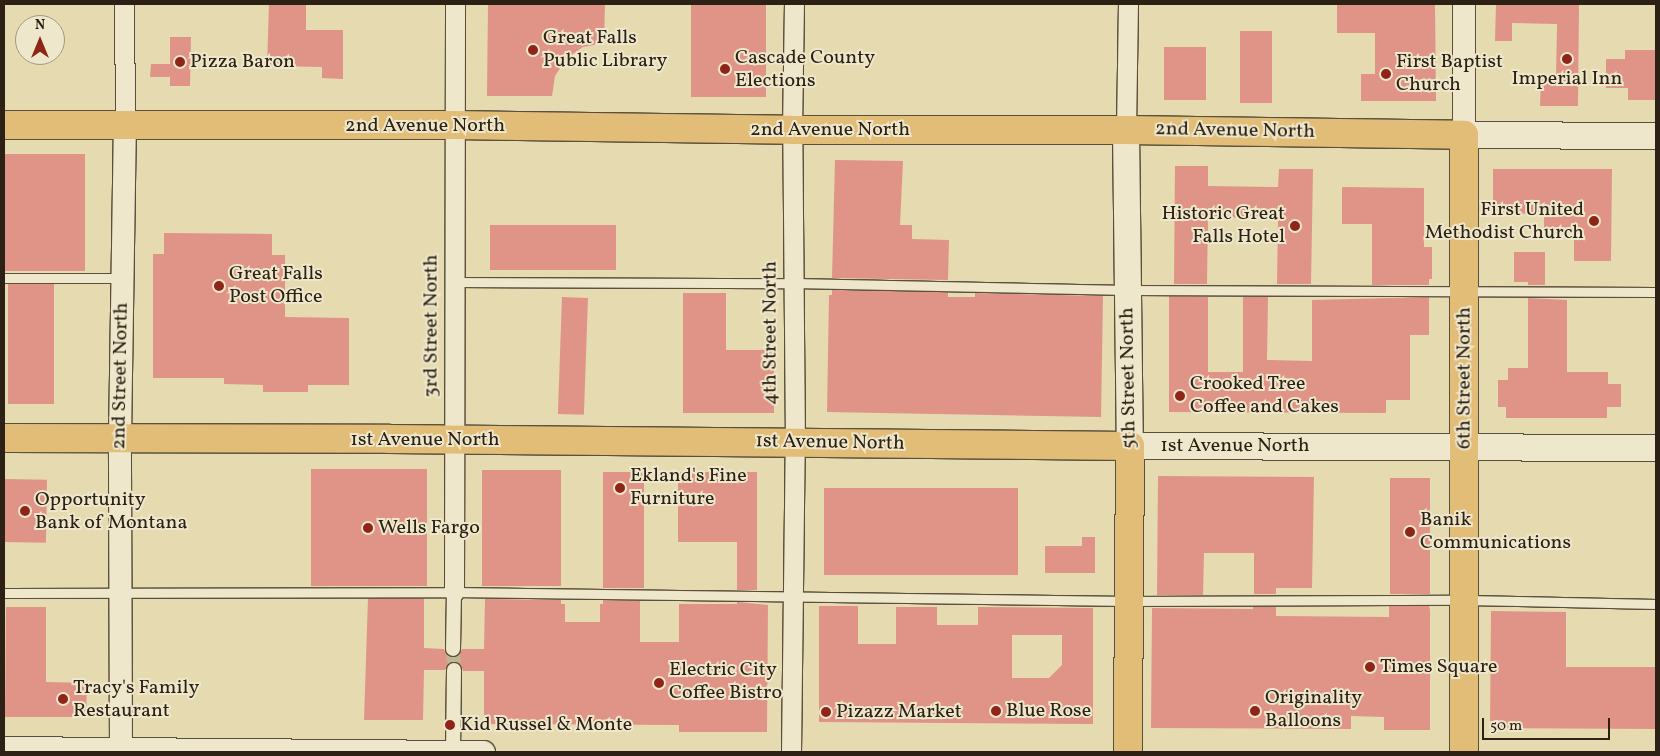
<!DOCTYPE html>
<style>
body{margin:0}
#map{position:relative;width:1660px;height:756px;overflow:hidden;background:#e5dab0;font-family:Vollkorn,serif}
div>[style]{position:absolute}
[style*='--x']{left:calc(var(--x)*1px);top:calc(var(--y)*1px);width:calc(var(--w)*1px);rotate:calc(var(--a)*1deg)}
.building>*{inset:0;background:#df9487;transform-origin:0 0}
.pedestrian-tunnel>*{height:14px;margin-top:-7px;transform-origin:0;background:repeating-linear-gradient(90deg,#c0b591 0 14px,transparent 0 21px)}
.roads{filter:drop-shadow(1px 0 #5a4f3b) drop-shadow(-1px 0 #5a4f3b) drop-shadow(0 1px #5a4f3b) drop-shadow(0 -1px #5a4f3b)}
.service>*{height:9px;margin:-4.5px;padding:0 4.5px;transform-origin:4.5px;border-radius:4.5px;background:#eee7cc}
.pedestrian>*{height:14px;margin:-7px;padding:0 7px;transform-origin:7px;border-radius:7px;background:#eee7cc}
.minor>*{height:19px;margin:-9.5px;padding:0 9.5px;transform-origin:9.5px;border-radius:9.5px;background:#eee7cc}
.tertiary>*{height:22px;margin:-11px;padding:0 11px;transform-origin:11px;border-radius:11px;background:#eee7cc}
.secondary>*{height:26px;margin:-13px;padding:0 13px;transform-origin:13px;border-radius:13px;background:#eee7cc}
.primary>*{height:28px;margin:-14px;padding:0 14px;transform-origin:14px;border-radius:14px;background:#e2bd78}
.dots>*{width:14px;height:14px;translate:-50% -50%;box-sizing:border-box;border:2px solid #eee7cc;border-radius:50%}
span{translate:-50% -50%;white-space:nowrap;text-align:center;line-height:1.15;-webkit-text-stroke:4px #eee7cc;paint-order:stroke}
.poi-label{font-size:20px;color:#2c2114}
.left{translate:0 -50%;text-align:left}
.right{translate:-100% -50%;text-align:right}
.street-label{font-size:20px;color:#2c2114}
.frame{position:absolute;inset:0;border:5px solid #2c2114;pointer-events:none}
.north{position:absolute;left:15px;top:15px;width:50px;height:50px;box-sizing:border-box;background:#eee7cc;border:1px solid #a09882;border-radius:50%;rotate:0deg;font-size:14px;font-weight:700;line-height:20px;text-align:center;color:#2c2114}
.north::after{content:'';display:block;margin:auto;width:18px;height:22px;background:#8f2418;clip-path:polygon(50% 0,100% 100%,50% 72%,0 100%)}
.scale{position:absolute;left:1482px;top:718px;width:128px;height:22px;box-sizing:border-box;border:2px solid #2c2114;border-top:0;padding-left:6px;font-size:15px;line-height:18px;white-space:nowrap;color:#2c2114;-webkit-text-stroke:4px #eee7cc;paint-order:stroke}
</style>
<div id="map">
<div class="building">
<i style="clip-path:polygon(269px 4px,306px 4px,306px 30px,343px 30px,343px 79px,322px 78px,322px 67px,267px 66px)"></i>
<i style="clip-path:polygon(488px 4px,605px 4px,604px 43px,583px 47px,566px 59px,555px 76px,552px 96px,487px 96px)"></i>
<i style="left:691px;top:4px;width:75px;height:93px"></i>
<i style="clip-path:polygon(1337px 4px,1435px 4px,1436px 101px,1361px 101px,1361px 74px,1375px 74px,1375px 33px,1337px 33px)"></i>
<i style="clip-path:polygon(1496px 4px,1579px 4px,1578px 106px,1540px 106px,1541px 78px,1556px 78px,1557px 24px,1512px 23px,1512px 41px,1495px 41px)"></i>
<i style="left:1240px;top:31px;width:32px;height:72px"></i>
<i style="clip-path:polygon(170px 37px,191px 37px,190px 86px,170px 86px,170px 77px,150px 77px,151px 64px,170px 64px)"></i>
<i style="left:1164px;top:47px;width:42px;height:53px"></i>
<i style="clip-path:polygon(1625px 50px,1656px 50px,1656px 100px,1628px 100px,1628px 88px,1606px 88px,1606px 59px,1625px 59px)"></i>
<i style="left:4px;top:154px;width:81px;height:117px"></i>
<i style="clip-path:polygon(835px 160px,903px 161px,900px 225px,912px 225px,912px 239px,949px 240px,948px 280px,832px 278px)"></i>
<i style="clip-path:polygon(1175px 166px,1208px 166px,1208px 186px,1278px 187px,1279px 169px,1313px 169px,1311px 284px,1277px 284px,1278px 218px,1208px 217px,1207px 284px,1174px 284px)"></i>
<i style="clip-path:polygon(1493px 169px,1612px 169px,1611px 261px,1574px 261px,1574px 233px,1544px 233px,1544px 214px,1493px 213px)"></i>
<i style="clip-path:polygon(1342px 187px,1424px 188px,1424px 247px,1432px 247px,1432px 279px,1429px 279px,1429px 285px,1372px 285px,1372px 224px,1342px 224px)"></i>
<i style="left:490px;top:225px;width:126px;height:45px"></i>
<i style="clip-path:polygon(164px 233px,272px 234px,272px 255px,285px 255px,285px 317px,349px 318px,349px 385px,308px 385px,308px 392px,263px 392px,263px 385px,224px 384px,224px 378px,153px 378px,153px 254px,164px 254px)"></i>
<i style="clip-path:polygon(1514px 252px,1545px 252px,1545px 285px,1528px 285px,1528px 282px,1514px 282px)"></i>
<i style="left:8px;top:284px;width:46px;height:120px"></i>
<i style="clip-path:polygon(832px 290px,948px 292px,948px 297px,975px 297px,975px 293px,1103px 296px,1101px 417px,827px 412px,829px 295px,832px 295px)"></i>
<i style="clip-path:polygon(683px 293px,726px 293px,726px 350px,774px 350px,774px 413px,683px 413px)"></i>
<i style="clip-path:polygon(1169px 296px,1208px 297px,1208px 372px,1243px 372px,1243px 297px,1268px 297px,1267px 360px,1312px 361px,1312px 300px,1429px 297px,1429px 335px,1410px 335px,1410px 400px,1386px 400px,1386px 413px,1169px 412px)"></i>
<i style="left:562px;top:297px;width:26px;height:117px;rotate:2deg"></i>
<i style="clip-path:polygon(1528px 298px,1567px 300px,1567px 372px,1608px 372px,1608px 384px,1621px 384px,1621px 407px,1607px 407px,1607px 418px,1506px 418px,1506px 407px,1498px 407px,1498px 380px,1508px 380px,1508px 368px,1528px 368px)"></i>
<i style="left:311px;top:469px;width:116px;height:117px"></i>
<i style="left:482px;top:470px;width:79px;height:116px"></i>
<i style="left:603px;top:472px;width:41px;height:116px"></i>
<i style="clip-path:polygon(678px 472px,757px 472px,757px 590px,737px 590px,737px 542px,678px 542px)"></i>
<i style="clip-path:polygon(1158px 476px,1314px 477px,1312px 588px,1276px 588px,1276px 594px,1254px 594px,1254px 553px,1204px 553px,1203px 595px,1157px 595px)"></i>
<i style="left:1390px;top:478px;width:40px;height:116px"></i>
<i style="left:4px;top:479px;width:43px;height:63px;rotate:1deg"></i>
<i style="left:1018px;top:488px;width:87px;height:194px;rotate:90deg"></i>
<i style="clip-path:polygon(1082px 537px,1095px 537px,1095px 573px,1045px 573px,1045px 546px,1082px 546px)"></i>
<i style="clip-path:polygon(368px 598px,424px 598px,424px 648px,444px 649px,446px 654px,452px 658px,458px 656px,462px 649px,484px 649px,485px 599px,561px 600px,561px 604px,565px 604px,565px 622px,600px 622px,600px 604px,603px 604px,603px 600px,640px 601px,640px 642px,679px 642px,679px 604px,737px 604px,737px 602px,768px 605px,767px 732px,679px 732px,679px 725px,484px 724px,484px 671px,463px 671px,461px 665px,455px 661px,449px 663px,445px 670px,424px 670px,423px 720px,364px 720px)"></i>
<i style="clip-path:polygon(evenodd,819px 606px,858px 606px,858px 644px,896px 644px,896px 607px,937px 607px,937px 625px,978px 625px,978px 607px,1093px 608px,1093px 724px,819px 722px,819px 606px,1012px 635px,1062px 635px,1062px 665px,1049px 678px,1012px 678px,1012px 635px)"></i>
<i style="clip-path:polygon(1389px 606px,1429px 606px,1430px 610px,1430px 730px,1384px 730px,1384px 717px,1351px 716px,1351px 729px,1151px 728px,1152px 608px,1253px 609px,1253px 607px,1276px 607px,1276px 616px,1389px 617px)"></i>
<i style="clip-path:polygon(6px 607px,46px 607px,46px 682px,87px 683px,86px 717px,5px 717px)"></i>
<i style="clip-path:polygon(1491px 611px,1566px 612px,1566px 667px,1656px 667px,1656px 729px,1490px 728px)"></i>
</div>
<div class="pedestrian-tunnel">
<i style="--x:453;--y:649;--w:21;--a:87"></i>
</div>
<div class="roads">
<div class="service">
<i style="--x:4;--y:278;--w:118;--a:0"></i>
<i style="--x:454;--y:282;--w:340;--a:0.2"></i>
<i style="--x:794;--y:283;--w:334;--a:1.2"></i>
<i style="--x:1128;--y:290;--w:528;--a:0.22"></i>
<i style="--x:4;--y:593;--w:450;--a:-0.1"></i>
<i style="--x:454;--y:592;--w:675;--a:0.76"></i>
<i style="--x:1129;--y:601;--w:336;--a:-0.2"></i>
<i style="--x:1465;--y:600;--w:191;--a:1.2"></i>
</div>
<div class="pedestrian">
<i style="--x:453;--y:649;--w:57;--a:-89"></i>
<i style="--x:453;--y:752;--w:82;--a:-89.3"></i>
</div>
<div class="minor">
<i style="--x:124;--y:4;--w:121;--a:89.5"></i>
<i style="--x:1126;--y:130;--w:126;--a:-89.1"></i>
<i style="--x:454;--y:592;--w:588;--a:-89.9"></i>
<i style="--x:791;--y:752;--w:309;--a:-89.3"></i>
<i style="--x:795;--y:443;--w:313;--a:-90.5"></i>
<i style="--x:792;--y:130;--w:126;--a:-89.1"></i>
</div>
<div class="tertiary">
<i style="--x:1464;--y:4;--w:131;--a:90"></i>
<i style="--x:4;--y:748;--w:480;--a:0.5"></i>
<i style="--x:121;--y:752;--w:314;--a:-90.2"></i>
<i style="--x:120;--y:438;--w:313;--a:-89.1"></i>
</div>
<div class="secondary">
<i style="--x:1126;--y:130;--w:316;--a:89.3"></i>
<i style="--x:1130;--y:446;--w:526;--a:0.22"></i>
<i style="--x:1464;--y:135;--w:192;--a:0.3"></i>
</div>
<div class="primary">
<i style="--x:4;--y:125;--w:450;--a:0"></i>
<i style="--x:454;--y:125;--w:338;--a:0.8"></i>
<i style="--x:792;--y:130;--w:334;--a:0"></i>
<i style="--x:1126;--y:130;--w:338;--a:0.8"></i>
<i style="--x:1464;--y:135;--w:617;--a:90"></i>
<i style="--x:4;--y:438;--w:385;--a:0.1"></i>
<i style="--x:389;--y:439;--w:741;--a:0.54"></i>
<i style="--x:1130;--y:446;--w:306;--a:90.4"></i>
</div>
</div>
<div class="dots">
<i style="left:533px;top:50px;background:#8f2418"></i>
<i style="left:1567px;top:59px;background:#8f2418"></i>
<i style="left:180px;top:62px;background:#8f2418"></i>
<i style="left:725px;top:69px;background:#8f2418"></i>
<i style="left:1386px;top:74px;background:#8f2418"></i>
<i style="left:1594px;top:221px;background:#8f2418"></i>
<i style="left:1295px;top:226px;background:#8f2418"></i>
<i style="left:219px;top:286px;background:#8f2418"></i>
<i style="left:1180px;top:396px;background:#8f2418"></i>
<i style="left:620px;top:488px;background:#8f2418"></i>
<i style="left:25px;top:511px;background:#8f2418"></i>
<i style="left:368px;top:528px;background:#8f2418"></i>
<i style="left:1410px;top:532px;background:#8f2418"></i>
<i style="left:1370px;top:667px;background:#8f2418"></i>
<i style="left:659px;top:683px;background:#8f2418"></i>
<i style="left:63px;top:699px;background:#8f2418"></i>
<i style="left:996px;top:711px;background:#8f2418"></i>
<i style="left:1255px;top:711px;background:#8f2418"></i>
<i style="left:826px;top:712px;background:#8f2418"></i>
<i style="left:450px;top:725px;background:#8f2418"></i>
</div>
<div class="poi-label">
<span class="left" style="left:543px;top:50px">Great Falls<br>Public Library</span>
<span class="left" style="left:735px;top:70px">Cascade County<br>Elections</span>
<span class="left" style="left:190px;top:62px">Pizza Baron</span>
<span class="left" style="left:1396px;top:74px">First Baptist<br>Church</span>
<span style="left:1567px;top:79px">Imperial Inn</span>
<span class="right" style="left:1584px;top:222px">First United<br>Methodist Church</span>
<span class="right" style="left:1285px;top:226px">Historic Great<br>Falls Hotel</span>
<span class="left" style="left:229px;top:286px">Great Falls<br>Post Office</span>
<span class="left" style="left:1190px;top:396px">Crooked Tree<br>Coffee and Cakes</span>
<span class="left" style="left:630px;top:488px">Ekland's Fine<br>Furniture</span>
<span class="left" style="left:35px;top:512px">Opportunity<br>Bank of Montana</span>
<span class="left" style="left:1420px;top:532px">Banik<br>Communications</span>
<span class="left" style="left:378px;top:528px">Wells Fargo</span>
<span class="left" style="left:1380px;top:667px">Times Square</span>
<span class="left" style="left:669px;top:682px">Electric City<br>Coffee Bistro</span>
<span class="left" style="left:73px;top:700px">Tracy's Family<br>Restaurant</span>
<span class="left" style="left:1265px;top:710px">Originality<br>Balloons</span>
<span class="left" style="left:1006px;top:711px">Blue Rose</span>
<span class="left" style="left:836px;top:712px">Pizazz Market</span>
<span class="left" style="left:460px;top:725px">Kid Russel &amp; Monte</span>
</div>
<div class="street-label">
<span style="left:425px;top:126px">2nd Avenue North</span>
<span style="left:830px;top:130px">2nd Avenue North</span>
<span style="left:1235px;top:131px;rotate:1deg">2nd Avenue North</span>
<span style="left:432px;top:326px;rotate:-90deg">3rd Street North</span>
<span style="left:771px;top:333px;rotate:-90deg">4th Street North</span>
<span style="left:121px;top:376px;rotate:-89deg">2nd Street North</span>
<span style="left:1129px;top:378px;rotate:-91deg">5th Street North</span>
<span style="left:1465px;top:378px;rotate:-90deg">6th Street North</span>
<span style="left:425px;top:440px">1st Avenue North</span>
<span style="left:830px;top:443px;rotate:1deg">1st Avenue North</span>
<span style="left:1235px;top:446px">1st Avenue North</span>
</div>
<div class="frame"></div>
<div class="north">N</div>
<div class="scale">50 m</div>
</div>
